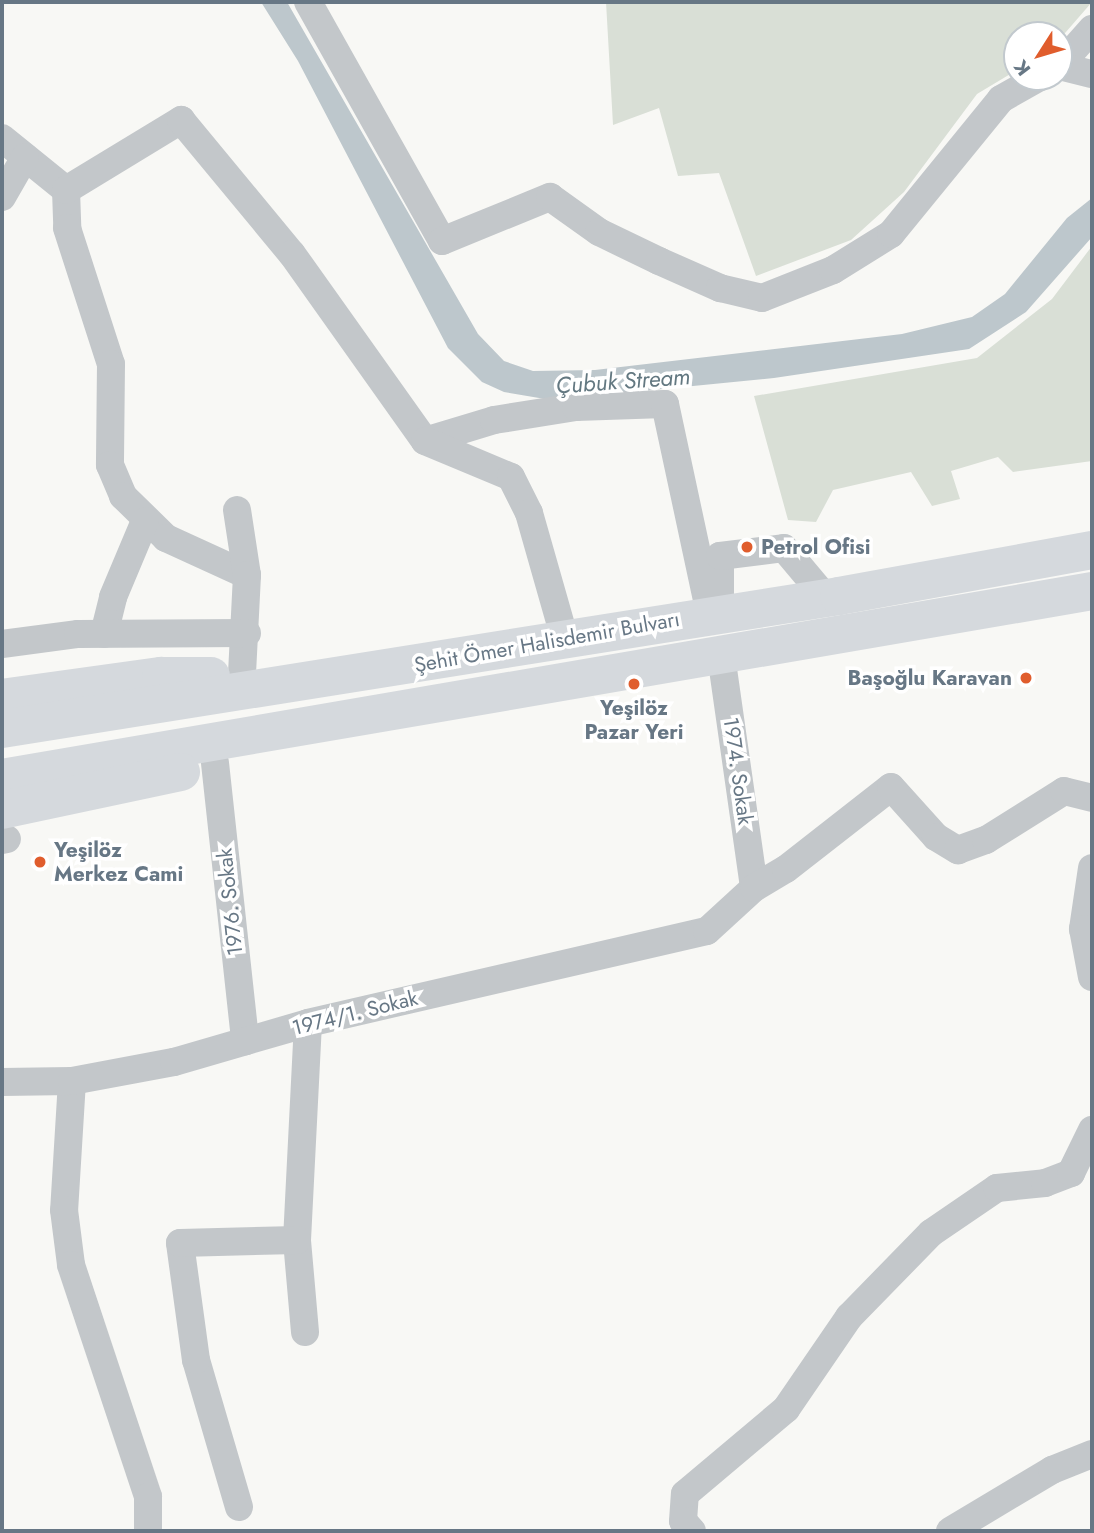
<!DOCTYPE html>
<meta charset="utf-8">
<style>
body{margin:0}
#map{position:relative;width:1094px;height:1533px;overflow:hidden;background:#f8f8f5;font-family:Jost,sans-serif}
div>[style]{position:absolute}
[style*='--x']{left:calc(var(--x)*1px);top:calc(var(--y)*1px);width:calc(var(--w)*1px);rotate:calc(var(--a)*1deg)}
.green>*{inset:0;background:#d9dfd6}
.water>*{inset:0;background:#bdc7cc}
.minor>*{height:28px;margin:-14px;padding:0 14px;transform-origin:14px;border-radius:14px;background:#c3c7ca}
.highway>*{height:38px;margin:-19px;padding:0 19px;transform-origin:19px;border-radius:19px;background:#d5d9dd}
.dots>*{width:19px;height:19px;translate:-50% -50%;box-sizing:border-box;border:4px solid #fff;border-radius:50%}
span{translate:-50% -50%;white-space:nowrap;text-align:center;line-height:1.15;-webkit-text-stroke:7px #fff;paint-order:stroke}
.poi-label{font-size:21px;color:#677785;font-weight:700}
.left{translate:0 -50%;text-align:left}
.right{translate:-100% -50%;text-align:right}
.street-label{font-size:21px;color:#677785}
.water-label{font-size:23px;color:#637881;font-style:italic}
.frame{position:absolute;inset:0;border:4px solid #677785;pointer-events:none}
.north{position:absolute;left:1003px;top:21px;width:70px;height:70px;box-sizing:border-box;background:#fff;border:2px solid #c2c9ce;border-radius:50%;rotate:233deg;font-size:19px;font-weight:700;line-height:28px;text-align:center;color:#677785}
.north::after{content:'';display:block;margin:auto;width:24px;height:32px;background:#e05d2d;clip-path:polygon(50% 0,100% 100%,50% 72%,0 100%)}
</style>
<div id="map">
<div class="green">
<i style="clip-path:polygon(606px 2px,1092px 2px,1059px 40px,1059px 35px,1017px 35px,1017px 70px,977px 94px,904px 192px,851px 240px,756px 276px,719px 173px,678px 176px,659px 108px,613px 125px)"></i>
<i style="clip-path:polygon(1092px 246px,1092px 461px,1013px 472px,998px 457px,951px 471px,960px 499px,932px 506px,911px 472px,833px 490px,816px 522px,788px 520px,754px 396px,977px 358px,1052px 299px)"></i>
</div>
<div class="water">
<i style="clip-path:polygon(261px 2px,287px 2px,478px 334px,504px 361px,533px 371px,595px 370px,902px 334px,972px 317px,1005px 294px,1067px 218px,1092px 198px,1092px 237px,1026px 312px,969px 349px,774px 378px,551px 400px,504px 392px,482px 382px,448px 348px,298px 61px)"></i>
</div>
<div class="minor">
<i style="--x:308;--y:2;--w:274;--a:60.7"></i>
<i style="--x:442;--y:241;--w:117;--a:-22.2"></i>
<i style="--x:550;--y:197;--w:60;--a:35.5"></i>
<i style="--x:599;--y:232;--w:67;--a:25.8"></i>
<i style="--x:659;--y:261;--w:67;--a:23.9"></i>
<i style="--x:720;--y:288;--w:43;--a:13.4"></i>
<i style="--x:762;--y:298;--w:76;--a:-21.5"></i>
<i style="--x:833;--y:270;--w:68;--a:-31.8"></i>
<i style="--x:891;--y:234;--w:174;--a:-50.8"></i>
<i style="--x:1001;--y:99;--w:45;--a:-29.4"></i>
<i style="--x:1059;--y:66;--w:50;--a:-48.3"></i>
<i style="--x:1059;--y:66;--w:34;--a:14"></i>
<i style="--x:2;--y:138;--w:82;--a:39.1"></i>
<i style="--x:66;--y:190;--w:38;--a:88"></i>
<i style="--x:67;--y:228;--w:143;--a:72.1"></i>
<i style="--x:111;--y:364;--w:101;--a:90.6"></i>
<i style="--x:110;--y:465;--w:34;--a:67"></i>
<i style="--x:123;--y:496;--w:60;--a:44.3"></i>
<i style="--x:166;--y:538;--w:89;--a:24.6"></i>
<i style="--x:66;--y:190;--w:135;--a:-31.3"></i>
<i style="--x:181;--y:120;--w:174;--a:50.4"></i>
<i style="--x:292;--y:254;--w:229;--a:54.6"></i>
<i style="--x:2;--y:197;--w:46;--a:-60.1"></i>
<i style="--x:425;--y:441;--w:72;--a:-16.9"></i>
<i style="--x:494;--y:420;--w:83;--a:-9"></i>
<i style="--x:576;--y:407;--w:89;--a:-1.9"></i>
<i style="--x:665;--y:404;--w:215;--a:77.9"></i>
<i style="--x:425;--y:441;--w:93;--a:22.7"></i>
<i style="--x:511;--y:477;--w:40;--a:63.4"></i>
<i style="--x:529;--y:513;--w:131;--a:74.1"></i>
<i style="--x:237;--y:510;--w:66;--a:81.3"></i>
<i style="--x:247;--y:575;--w:100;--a:92.9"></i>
<i style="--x:720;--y:605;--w:49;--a:-90"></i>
<i style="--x:720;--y:556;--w:64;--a:-7.1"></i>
<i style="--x:784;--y:548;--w:65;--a:50"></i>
<i style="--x:104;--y:634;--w:38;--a:-76"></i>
<i style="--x:113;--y:597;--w:82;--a:-67.2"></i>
<i style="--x:2;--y:644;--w:77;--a:-7.5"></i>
<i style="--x:78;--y:634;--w:169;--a:-0.3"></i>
<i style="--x:721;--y:655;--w:235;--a:81.9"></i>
<i style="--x:215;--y:763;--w:280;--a:83.8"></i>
<i style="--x:2;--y:840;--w:5;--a:-11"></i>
<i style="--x:1092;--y:868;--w:62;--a:98.4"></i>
<i style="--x:1083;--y:929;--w:49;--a:79.4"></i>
<i style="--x:72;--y:1081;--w:129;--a:93.5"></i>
<i style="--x:64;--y:1210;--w:55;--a:82.7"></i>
<i style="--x:71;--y:1265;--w:244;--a:71.6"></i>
<i style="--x:148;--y:1497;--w:34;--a:90"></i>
<i style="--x:2;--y:1082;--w:70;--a:-0.8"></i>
<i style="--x:72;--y:1081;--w:104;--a:-10.6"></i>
<i style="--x:174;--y:1062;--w:140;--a:-16.2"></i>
<i style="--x:308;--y:1023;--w:409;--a:-13"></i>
<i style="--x:707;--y:931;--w:64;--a:-42.5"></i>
<i style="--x:754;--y:888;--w:37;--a:-31"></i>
<i style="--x:786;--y:869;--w:133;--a:-38"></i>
<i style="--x:891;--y:787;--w:67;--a:48"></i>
<i style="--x:936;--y:837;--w:26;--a:31"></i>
<i style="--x:958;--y:850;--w:30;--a:-20"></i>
<i style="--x:986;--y:840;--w:92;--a:-32.1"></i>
<i style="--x:1064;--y:791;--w:29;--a:14"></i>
<i style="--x:305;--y:1332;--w:92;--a:-95"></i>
<i style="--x:297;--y:1240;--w:217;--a:-87.1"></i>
<i style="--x:239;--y:1507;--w:153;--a:-106.3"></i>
<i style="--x:196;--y:1360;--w:118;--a:-97.8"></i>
<i style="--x:180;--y:1243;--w:117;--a:-1.5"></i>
<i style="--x:692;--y:1531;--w:13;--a:-132"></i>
<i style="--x:683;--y:1521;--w:27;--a:-86"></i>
<i style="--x:685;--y:1494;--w:132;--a:-40.1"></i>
<i style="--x:786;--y:1409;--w:112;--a:-55.6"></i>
<i style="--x:849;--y:1317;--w:117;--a:-45.7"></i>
<i style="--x:931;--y:1233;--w:80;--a:-34.3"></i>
<i style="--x:997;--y:1188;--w:48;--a:-5.9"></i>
<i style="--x:1045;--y:1183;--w:28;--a:-21"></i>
<i style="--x:1071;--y:1173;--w:48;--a:-64"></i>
<i style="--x:950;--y:1531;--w:119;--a:-30.9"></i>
<i style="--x:1052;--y:1470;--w:43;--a:-21.8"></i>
</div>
<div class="highway">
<i style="--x:2;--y:698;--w:161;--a:-7.9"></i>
<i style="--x:161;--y:676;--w:50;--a:0"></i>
<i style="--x:2;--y:729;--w:848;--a:-9.03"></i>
<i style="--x:839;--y:596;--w:257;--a:-10.3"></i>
<i style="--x:2;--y:778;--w:1106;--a:-9.73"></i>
<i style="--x:2;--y:810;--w:183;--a:-12"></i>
</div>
<div class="dots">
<i style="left:747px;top:547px;background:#e05d2d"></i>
<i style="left:1026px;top:678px;background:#e05d2d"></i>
<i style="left:634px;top:684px;background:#e05d2d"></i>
<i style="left:40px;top:862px;background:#e05d2d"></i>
</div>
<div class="poi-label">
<span class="left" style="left:761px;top:547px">Petrol Ofisi</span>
<span class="right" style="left:1012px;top:678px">Başoğlu Karavan</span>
<span style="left:634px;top:720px">Yeşilöz<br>Pazar Yeri</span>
<span class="left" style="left:54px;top:862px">Yeşilöz<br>Merkez Cami</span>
</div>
<div class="street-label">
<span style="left:547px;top:642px;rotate:-10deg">Şehit Ömer Halisdemir Bulvarı</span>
<span style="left:738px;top:771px;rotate:82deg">1974. Sokak</span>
<span style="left:230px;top:902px;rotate:-96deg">1976. Sokak</span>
<span style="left:355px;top:1013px;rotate:-14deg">1974/1. Sokak</span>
</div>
<div class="water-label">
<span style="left:623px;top:381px;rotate:-4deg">Çubuk Stream</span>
</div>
<div class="frame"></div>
<div class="north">K</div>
</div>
